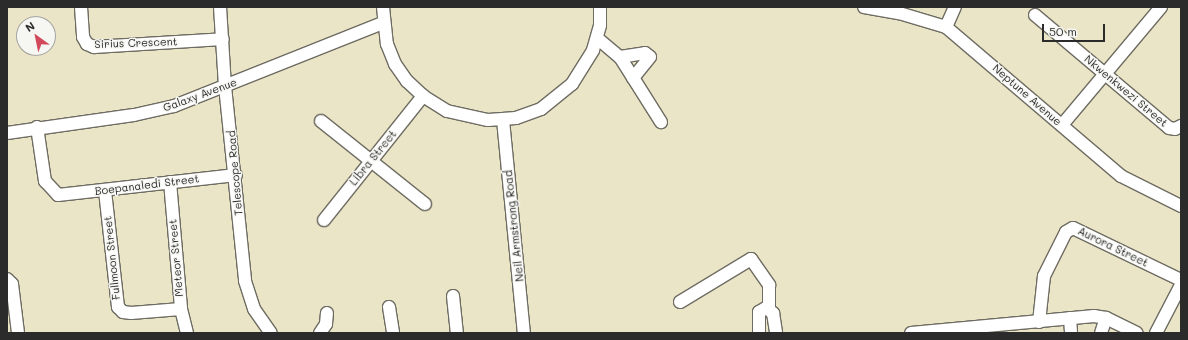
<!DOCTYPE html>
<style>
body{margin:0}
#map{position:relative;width:1188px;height:340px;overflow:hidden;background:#ebe5c7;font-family:Mali,sans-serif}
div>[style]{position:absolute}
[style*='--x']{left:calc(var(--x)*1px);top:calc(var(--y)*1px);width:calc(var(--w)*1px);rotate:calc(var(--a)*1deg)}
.roads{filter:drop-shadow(1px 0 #6e6c62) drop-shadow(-1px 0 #6e6c62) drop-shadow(0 1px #6e6c62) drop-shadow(0 -1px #6e6c62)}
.minor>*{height:12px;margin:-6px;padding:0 6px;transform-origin:6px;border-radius:6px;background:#fff}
span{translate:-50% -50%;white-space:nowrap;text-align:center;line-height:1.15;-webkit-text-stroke:3px #f6f6f2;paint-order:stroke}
.street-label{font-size:11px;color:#2b2b2b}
.frame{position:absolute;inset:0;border:8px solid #2b2b2b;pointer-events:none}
.north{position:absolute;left:16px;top:16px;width:40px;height:40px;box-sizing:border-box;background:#f6f6f2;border:1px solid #a5a5a2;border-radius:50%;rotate:327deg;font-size:11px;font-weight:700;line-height:16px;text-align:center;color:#2b2b2b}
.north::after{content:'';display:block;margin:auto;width:14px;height:18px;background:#d1495b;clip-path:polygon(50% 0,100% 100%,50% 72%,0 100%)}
.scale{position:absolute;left:1042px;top:24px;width:63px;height:18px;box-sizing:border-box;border:2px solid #2b2b2b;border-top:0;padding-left:5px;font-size:12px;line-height:14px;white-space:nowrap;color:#2b2b2b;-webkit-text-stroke:3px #f6f6f2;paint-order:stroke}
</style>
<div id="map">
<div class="roads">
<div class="minor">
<i style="--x:81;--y:7;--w:30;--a:86"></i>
<i style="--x:83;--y:37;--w:8;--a:60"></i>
<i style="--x:87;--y:44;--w:8;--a:23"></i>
<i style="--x:94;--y:47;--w:129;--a:-3.5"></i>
<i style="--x:220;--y:7;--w:79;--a:86.4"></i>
<i style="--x:225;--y:86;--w:196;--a:84.1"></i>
<i style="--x:245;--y:281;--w:29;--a:72"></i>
<i style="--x:254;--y:309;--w:29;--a:55"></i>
<i style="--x:383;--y:7;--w:37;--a:84"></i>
<i style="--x:387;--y:44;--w:22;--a:68"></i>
<i style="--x:395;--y:64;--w:21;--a:55"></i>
<i style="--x:407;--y:81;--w:22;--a:43"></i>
<i style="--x:423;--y:96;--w:28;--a:32"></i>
<i style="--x:447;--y:111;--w:42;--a:12.4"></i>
<i style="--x:488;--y:120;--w:28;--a:-4"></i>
<i style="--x:516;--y:118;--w:27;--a:-20"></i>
<i style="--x:541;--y:109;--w:40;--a:-39"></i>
<i style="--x:572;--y:84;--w:40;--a:-58"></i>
<i style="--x:593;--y:50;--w:26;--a:-74"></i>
<i style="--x:600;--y:25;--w:18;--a:-90"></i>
<i style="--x:864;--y:7;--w:36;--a:10"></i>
<i style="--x:899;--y:13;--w:49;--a:16.6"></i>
<i style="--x:946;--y:27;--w:230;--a:40.4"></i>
<i style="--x:1121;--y:176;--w:67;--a:26.6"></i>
<i style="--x:1035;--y:15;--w:175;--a:40.1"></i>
<i style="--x:1169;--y:128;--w:6;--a:9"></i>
<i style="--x:1175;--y:129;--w:7;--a:-27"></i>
<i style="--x:946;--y:27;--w:22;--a:-66"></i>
<i style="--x:597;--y:38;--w:30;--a:40"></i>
<i style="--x:620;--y:57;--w:77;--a:57.8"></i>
<i style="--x:620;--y:57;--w:25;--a:-9"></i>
<i style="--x:645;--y:53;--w:6;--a:39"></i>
<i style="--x:650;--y:57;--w:27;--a:129"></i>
<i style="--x:503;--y:120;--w:214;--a:84.4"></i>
<i style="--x:321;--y:121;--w:133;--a:38.6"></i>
<i style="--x:1062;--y:125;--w:154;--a:-50"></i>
<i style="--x:37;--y:127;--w:55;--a:81.6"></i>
<i style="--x:45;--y:181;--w:19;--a:47"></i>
<i style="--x:58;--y:195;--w:179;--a:-6.4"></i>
<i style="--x:7;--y:133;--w:128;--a:-8.1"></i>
<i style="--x:134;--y:115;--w:41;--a:-12.7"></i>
<i style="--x:174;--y:106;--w:225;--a:-21.7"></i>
<i style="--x:170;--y:182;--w:127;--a:85"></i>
<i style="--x:181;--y:309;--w:25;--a:76"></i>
<i style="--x:105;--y:191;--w:117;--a:83.6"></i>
<i style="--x:118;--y:307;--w:7;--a:45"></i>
<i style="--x:123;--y:312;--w:8;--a:7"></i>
<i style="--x:131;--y:313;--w:50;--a:-4.6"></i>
<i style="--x:324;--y:220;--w:159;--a:-51.4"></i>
<i style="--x:7;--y:279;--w:7;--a:45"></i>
<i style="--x:12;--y:284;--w:49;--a:83"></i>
<i style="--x:453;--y:296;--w:37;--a:84"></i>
<i style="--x:680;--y:302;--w:83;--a:-31.2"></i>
<i style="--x:751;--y:259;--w:32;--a:55"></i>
<i style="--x:769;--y:285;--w:23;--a:90"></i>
<i style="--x:389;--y:307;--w:26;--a:81"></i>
<i style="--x:1070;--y:318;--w:15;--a:86"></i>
<i style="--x:1039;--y:322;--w:46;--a:-83.8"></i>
<i style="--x:1044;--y:276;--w:49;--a:-63.4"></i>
<i style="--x:1066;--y:232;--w:8;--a:-30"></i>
<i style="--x:1073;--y:228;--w:120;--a:25.7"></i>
<i style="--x:320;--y:333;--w:11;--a:-56"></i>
<i style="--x:326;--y:324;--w:11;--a:-85"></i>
<i style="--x:759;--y:333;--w:21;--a:-90"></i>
<i style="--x:759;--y:312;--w:8;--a:-30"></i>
<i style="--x:766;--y:308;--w:9;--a:36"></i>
<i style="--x:773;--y:313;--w:20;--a:81"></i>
<i style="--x:911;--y:333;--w:184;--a:-5.3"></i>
<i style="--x:1094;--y:316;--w:12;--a:9"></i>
<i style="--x:1106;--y:318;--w:34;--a:26"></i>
<i style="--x:1101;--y:333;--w:16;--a:-72"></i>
<i style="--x:1156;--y:333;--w:54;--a:-62.5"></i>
</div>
</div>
<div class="street-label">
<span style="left:136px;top:43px;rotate:-2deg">Sirius Crescent</span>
<span style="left:1126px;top:91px;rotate:40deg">Nkwenkwezi Street</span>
<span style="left:200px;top:95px;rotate:-20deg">Galaxy Avenue</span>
<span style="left:1027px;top:95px;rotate:41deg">Neptune Avenue</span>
<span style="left:373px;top:158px;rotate:-51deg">Libra Street</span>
<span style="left:235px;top:173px;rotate:-95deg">Telescope Road</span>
<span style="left:147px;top:185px;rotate:-7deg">Boepanaledi Street</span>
<span style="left:514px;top:226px;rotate:-96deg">Neil Armstrong Road</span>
<span style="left:1113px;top:247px;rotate:26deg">Aurora Street</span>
<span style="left:112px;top:258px;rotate:-96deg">Fullmoon Street</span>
<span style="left:176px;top:258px;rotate:-95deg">Meteor Street</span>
</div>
<div class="frame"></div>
<div class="north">N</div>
<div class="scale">50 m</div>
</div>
